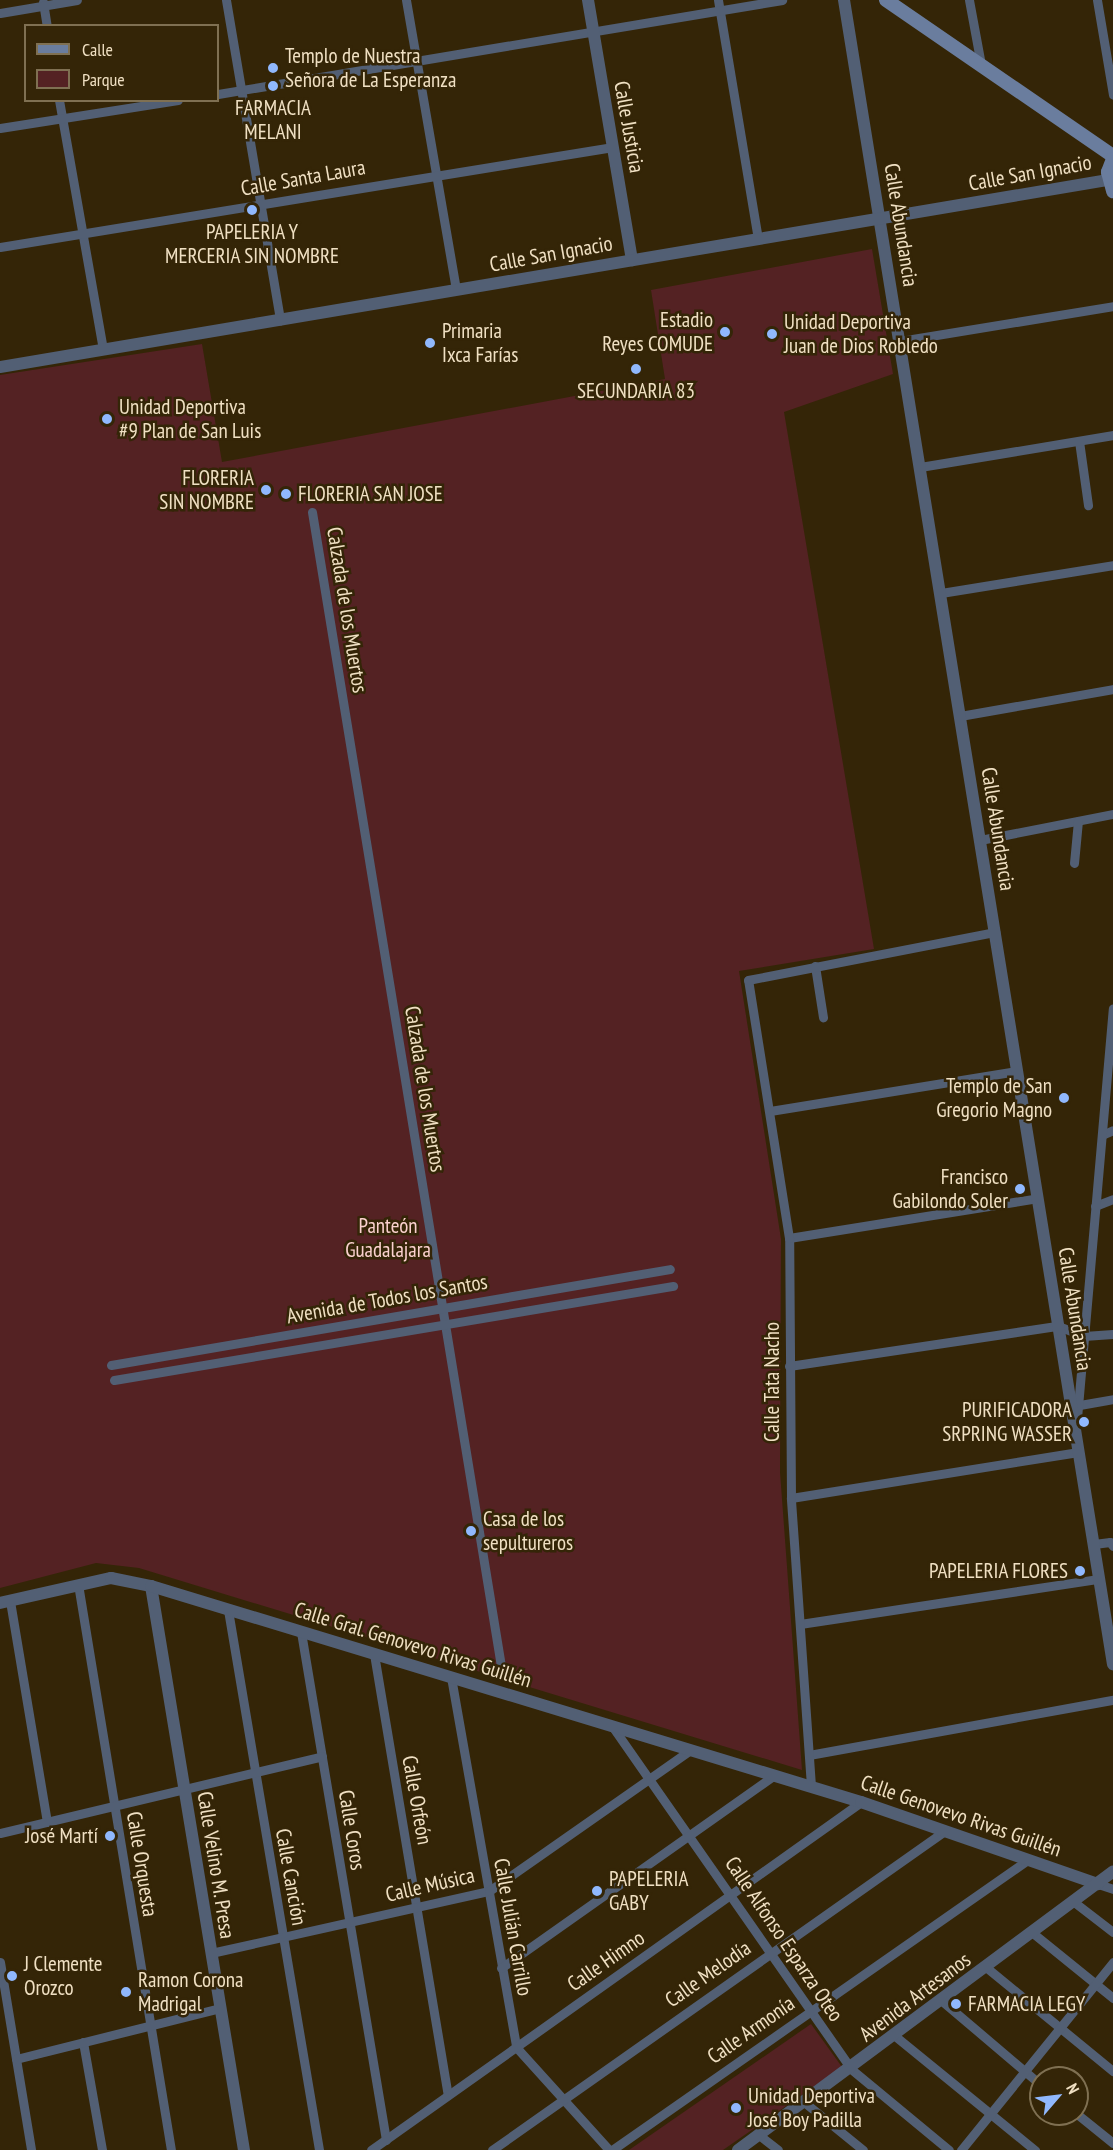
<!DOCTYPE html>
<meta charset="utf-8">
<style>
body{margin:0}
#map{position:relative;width:1113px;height:2150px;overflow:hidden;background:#342507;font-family:"PT Sans Narrow",sans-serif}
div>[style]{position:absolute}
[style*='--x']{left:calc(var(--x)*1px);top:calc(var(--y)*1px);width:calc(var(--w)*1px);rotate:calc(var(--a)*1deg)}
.green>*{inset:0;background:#542223}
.minor>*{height:9px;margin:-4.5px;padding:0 4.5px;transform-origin:4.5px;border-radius:4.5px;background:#525f74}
.tertiary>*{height:12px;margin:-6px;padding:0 6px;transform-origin:6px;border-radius:6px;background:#525f74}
.secondary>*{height:14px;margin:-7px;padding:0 7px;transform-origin:7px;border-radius:7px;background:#6a7d9e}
.dots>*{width:16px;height:16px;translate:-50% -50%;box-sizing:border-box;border:3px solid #342507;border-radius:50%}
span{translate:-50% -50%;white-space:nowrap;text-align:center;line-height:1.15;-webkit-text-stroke:5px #342507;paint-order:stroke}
.poi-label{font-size:21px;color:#f0e0c3}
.left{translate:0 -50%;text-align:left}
.right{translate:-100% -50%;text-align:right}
.street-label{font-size:21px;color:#f0e0c3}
.park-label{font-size:21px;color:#fbd1cf}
.legend{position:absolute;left:24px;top:24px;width:195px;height:78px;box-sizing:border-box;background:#342507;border:2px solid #7f7052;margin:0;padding:8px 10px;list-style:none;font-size:18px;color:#f0e0c3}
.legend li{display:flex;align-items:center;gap:12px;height:30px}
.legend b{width:30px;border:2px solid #7f7052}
.north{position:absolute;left:1029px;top:2066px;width:60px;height:60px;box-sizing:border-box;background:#342507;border:2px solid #7f7052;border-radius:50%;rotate:62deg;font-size:16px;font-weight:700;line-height:24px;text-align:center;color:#f0e0c3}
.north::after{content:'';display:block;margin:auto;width:21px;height:27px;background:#90b8fd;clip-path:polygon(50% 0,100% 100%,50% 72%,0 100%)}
</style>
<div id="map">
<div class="green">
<i style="clip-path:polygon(872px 249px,893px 374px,784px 412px,874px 949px,739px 971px,781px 1239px,780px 1472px,802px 1770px,139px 1568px,96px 1563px,0 1588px,0 375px,202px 344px,222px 462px,665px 379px,651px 290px)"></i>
<i style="clip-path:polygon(811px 2024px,842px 2067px,723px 2150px,629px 2150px)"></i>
</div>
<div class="minor">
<i style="--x:226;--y:0;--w:325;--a:80.4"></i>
<i style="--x:406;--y:0;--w:294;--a:80.2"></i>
<i style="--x:718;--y:0;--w:242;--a:80.5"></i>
<i style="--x:969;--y:0;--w:66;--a:79.5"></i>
<i style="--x:1097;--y:0;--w:96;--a:80.4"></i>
<i style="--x:43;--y:2;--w:24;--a:81"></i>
<i style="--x:0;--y:13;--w:78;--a:-9.6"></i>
<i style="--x:218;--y:94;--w:572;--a:-9.46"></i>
<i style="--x:59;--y:100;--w:253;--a:80"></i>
<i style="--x:0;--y:128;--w:180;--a:-8.9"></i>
<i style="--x:0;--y:247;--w:621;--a:-9.27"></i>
<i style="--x:900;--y:341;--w:216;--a:-9.3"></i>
<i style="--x:1079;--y:441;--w:65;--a:82"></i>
<i style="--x:920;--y:467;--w:196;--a:-9.4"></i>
<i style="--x:312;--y:512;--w:1175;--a:80.7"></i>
<i style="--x:941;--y:593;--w:174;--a:-9.2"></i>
<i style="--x:960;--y:716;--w:155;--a:-10"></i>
<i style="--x:980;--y:840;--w:136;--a:-11.1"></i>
<i style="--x:1074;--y:863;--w:42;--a:-84.6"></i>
<i style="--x:815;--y:966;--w:52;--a:81.1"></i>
<i style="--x:770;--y:1111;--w:250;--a:-9.2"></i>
<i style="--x:1102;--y:1135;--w:12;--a:-24"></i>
<i style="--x:1095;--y:1206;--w:19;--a:-21"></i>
<i style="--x:789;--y:1238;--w:252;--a:-9.1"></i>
<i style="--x:111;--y:1365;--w:567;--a:-9.74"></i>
<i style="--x:789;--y:1366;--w:272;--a:-8.5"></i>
<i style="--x:1058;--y:1326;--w:28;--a:21"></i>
<i style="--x:1084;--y:1336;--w:29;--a:-4"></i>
<i style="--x:114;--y:1380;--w:567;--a:-9.55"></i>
<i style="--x:1074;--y:1406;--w:40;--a:-10"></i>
<i style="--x:1077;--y:1418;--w:411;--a:-85"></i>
<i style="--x:791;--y:1498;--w:291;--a:-9.1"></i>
<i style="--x:1094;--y:1544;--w:16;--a:-7"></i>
<i style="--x:1110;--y:1542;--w:5;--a:53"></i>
<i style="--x:78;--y:1584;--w:574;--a:80.67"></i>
<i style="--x:10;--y:1601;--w:224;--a:80.5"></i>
<i style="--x:228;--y:1610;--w:548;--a:80.43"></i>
<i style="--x:800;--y:1624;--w:302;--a:-8.6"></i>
<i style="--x:301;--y:1632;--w:515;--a:80.5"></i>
<i style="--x:374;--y:1654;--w:447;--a:80.5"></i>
<i style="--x:451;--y:1677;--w:376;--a:80"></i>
<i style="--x:516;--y:2047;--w:139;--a:47.9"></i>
<i style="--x:612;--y:1726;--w:418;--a:55.1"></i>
<i style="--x:851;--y:2069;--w:127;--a:39.6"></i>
<i style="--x:809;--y:1755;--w:309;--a:-10.3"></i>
<i style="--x:811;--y:1786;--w:289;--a:-94"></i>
<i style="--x:791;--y:1498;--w:260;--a:-90.4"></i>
<i style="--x:789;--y:1238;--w:261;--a:-99"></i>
<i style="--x:748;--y:980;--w:252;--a:-11"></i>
<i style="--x:0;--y:1833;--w:331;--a:-13.4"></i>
<i style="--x:1098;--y:1884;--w:16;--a:18"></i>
<i style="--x:1074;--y:1902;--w:49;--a:37.6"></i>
<i style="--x:1034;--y:1934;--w:102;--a:39"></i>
<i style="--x:211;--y:1953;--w:285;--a:-12.6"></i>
<i style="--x:489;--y:1891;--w:244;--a:-35"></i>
<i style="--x:0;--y:1962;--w:191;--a:80.6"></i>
<i style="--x:501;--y:1968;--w:335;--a:-35.2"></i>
<i style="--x:987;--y:1968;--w:163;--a:39.3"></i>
<i style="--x:942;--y:2001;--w:130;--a:40.3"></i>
<i style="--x:895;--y:2036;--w:181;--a:39.2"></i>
<i style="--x:83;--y:2042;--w:110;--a:80"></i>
<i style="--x:16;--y:2059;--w:210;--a:-14"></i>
<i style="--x:804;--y:2102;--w:76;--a:39.1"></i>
<i style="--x:1077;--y:2114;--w:46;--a:38.9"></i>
<i style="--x:759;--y:2135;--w:24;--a:38"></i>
<i style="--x:371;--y:2150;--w:601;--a:-35.38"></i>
<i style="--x:492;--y:2150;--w:555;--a:-35.18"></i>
<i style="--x:612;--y:2150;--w:508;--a:-34.91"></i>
<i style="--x:961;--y:2150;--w:242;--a:-51"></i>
</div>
<div class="tertiary">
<i style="--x:588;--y:0;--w:264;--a:80.4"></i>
<i style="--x:844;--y:0;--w:1686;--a:80.82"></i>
<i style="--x:0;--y:367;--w:1124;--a:-9.58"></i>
<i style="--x:151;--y:1586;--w:572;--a:80.64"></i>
<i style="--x:0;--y:1603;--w:114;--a:-12.7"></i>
<i style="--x:111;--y:1578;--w:41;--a:11.3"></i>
<i style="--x:151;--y:1586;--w:742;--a:16.92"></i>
<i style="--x:861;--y:1802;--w:251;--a:19.1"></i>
<i style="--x:738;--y:2150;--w:467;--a:-36.6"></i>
</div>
<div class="secondary">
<i style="--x:886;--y:0;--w:275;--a:34.5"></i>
<i style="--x:1113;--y:159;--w:14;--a:111"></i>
<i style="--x:1108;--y:172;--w:20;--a:75"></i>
</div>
<div class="dots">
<i style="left:273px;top:68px;background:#90b8fd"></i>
<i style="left:273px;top:86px;background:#90b8fd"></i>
<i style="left:252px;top:210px;background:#90b8fd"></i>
<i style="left:725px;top:332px;background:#90b8fd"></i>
<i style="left:772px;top:334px;background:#90b8fd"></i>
<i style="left:430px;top:343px;background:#90b8fd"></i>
<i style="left:636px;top:369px;background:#90b8fd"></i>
<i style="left:107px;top:419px;background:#90b8fd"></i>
<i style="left:266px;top:490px;background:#90b8fd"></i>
<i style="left:286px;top:494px;background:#90b8fd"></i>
<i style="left:1064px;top:1098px;background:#90b8fd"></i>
<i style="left:1020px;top:1189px;background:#90b8fd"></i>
<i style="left:1084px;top:1422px;background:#90b8fd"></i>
<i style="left:471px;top:1531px;background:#90b8fd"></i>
<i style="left:1080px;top:1571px;background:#90b8fd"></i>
<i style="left:110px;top:1836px;background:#90b8fd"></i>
<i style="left:597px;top:1891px;background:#90b8fd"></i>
<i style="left:12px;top:1976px;background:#90b8fd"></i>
<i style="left:126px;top:1992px;background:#90b8fd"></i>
<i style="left:956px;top:2004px;background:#90b8fd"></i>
<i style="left:736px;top:2108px;background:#90b8fd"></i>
</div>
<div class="poi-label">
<span class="left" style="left:285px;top:68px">Templo de Nuestra<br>Señora de La Esperanza</span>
<span style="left:273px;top:120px">FARMACIA<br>MELANI</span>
<span style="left:252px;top:244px">PAPELERIA Y<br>MERCERIA SIN NOMBRE</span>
<span class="right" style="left:713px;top:332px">Estadio<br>Reyes COMUDE</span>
<span class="left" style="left:784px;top:334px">Unidad Deportiva<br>Juan de Dios Robledo</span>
<span class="left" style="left:442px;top:343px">Primaria<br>Ixca Farías</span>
<span style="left:636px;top:391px">SECUNDARIA 83</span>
<span class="left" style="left:119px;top:419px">Unidad Deportiva<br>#9 Plan de San Luis</span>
<span class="right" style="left:254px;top:490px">FLORERIA<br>SIN NOMBRE</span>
<span class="left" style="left:298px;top:494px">FLORERIA SAN JOSE</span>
<span class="right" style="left:1052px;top:1098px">Templo de San<br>Gregorio Magno</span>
<span class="right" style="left:1008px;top:1189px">Francisco<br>Gabilondo Soler</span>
<span class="right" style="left:1072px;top:1422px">PURIFICADORA<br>SRPRING WASSER</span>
<span class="left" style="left:483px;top:1531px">Casa de los<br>sepultureros</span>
<span class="right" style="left:1068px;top:1571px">PAPELERIA FLORES</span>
<span class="right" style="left:98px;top:1836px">José Martí</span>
<span class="left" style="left:609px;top:1891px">PAPELERIA<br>GABY</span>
<span class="left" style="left:24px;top:1976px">J Clemente<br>Orozco</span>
<span class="left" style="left:138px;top:1992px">Ramon Corona<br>Madrigal</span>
<span class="left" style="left:968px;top:2004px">FARMACIA LEGY</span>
<span class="left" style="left:748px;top:2108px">Unidad Deportiva<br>José Boy Padilla</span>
</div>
<div class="street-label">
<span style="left:629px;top:127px;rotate:80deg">Calle Justicia</span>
<span style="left:1030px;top:173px;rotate:-10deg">Calle San Ignacio</span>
<span style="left:303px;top:178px;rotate:-10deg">Calle Santa Laura</span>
<span style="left:901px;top:225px;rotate:81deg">Calle Abundancia</span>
<span style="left:551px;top:254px;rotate:-10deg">Calle San Ignacio</span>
<span style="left:347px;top:610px;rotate:81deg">Calzada de los Muertos</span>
<span style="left:998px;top:829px;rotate:81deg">Calle Abundancia</span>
<span style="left:425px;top:1089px;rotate:81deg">Calzada de los Muertos</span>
<span style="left:387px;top:1299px;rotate:-10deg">Avenida de Todos los Santos</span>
<span style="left:1075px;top:1309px;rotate:81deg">Calle Abundancia</span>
<span style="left:772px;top:1382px;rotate:-90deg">Calle Tata Nacho</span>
<span style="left:413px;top:1645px;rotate:17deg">Calle Gral. Genovevo Rivas Guillén</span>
<span style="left:417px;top:1800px;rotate:80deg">Calle Orfeón</span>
<span style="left:961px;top:1816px;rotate:19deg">Calle Genovevo Rivas Guillén</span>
<span style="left:352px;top:1830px;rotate:81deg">Calle Coros</span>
<span style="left:142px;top:1864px;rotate:81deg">Calle Orquesta</span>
<span style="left:216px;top:1865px;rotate:81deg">Calle Velino M. Presa</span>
<span style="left:291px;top:1877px;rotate:80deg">Calle Canción</span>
<span style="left:430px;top:1885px;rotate:-13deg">Calle Música</span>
<span style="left:513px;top:1927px;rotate:80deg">Calle Julián Carrillo</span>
<span style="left:784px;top:1939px;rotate:56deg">Calle Alfonso Esparza Oteo</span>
<span style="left:606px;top:1961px;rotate:-35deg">Calle Himno</span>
<span style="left:708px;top:1974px;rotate:-35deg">Calle Melodía</span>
<span style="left:915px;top:1997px;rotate:-37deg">Avenida Artesanos</span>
<span style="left:751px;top:2030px;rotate:-35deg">Calle Armonía</span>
</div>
<div class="park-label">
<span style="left:388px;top:1238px">Panteón<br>Guadalajara</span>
</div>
<ul class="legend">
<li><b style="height:8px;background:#6a7d9e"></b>Calle</li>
<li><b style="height:16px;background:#542223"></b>Parque</li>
</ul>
<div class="north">N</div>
</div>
